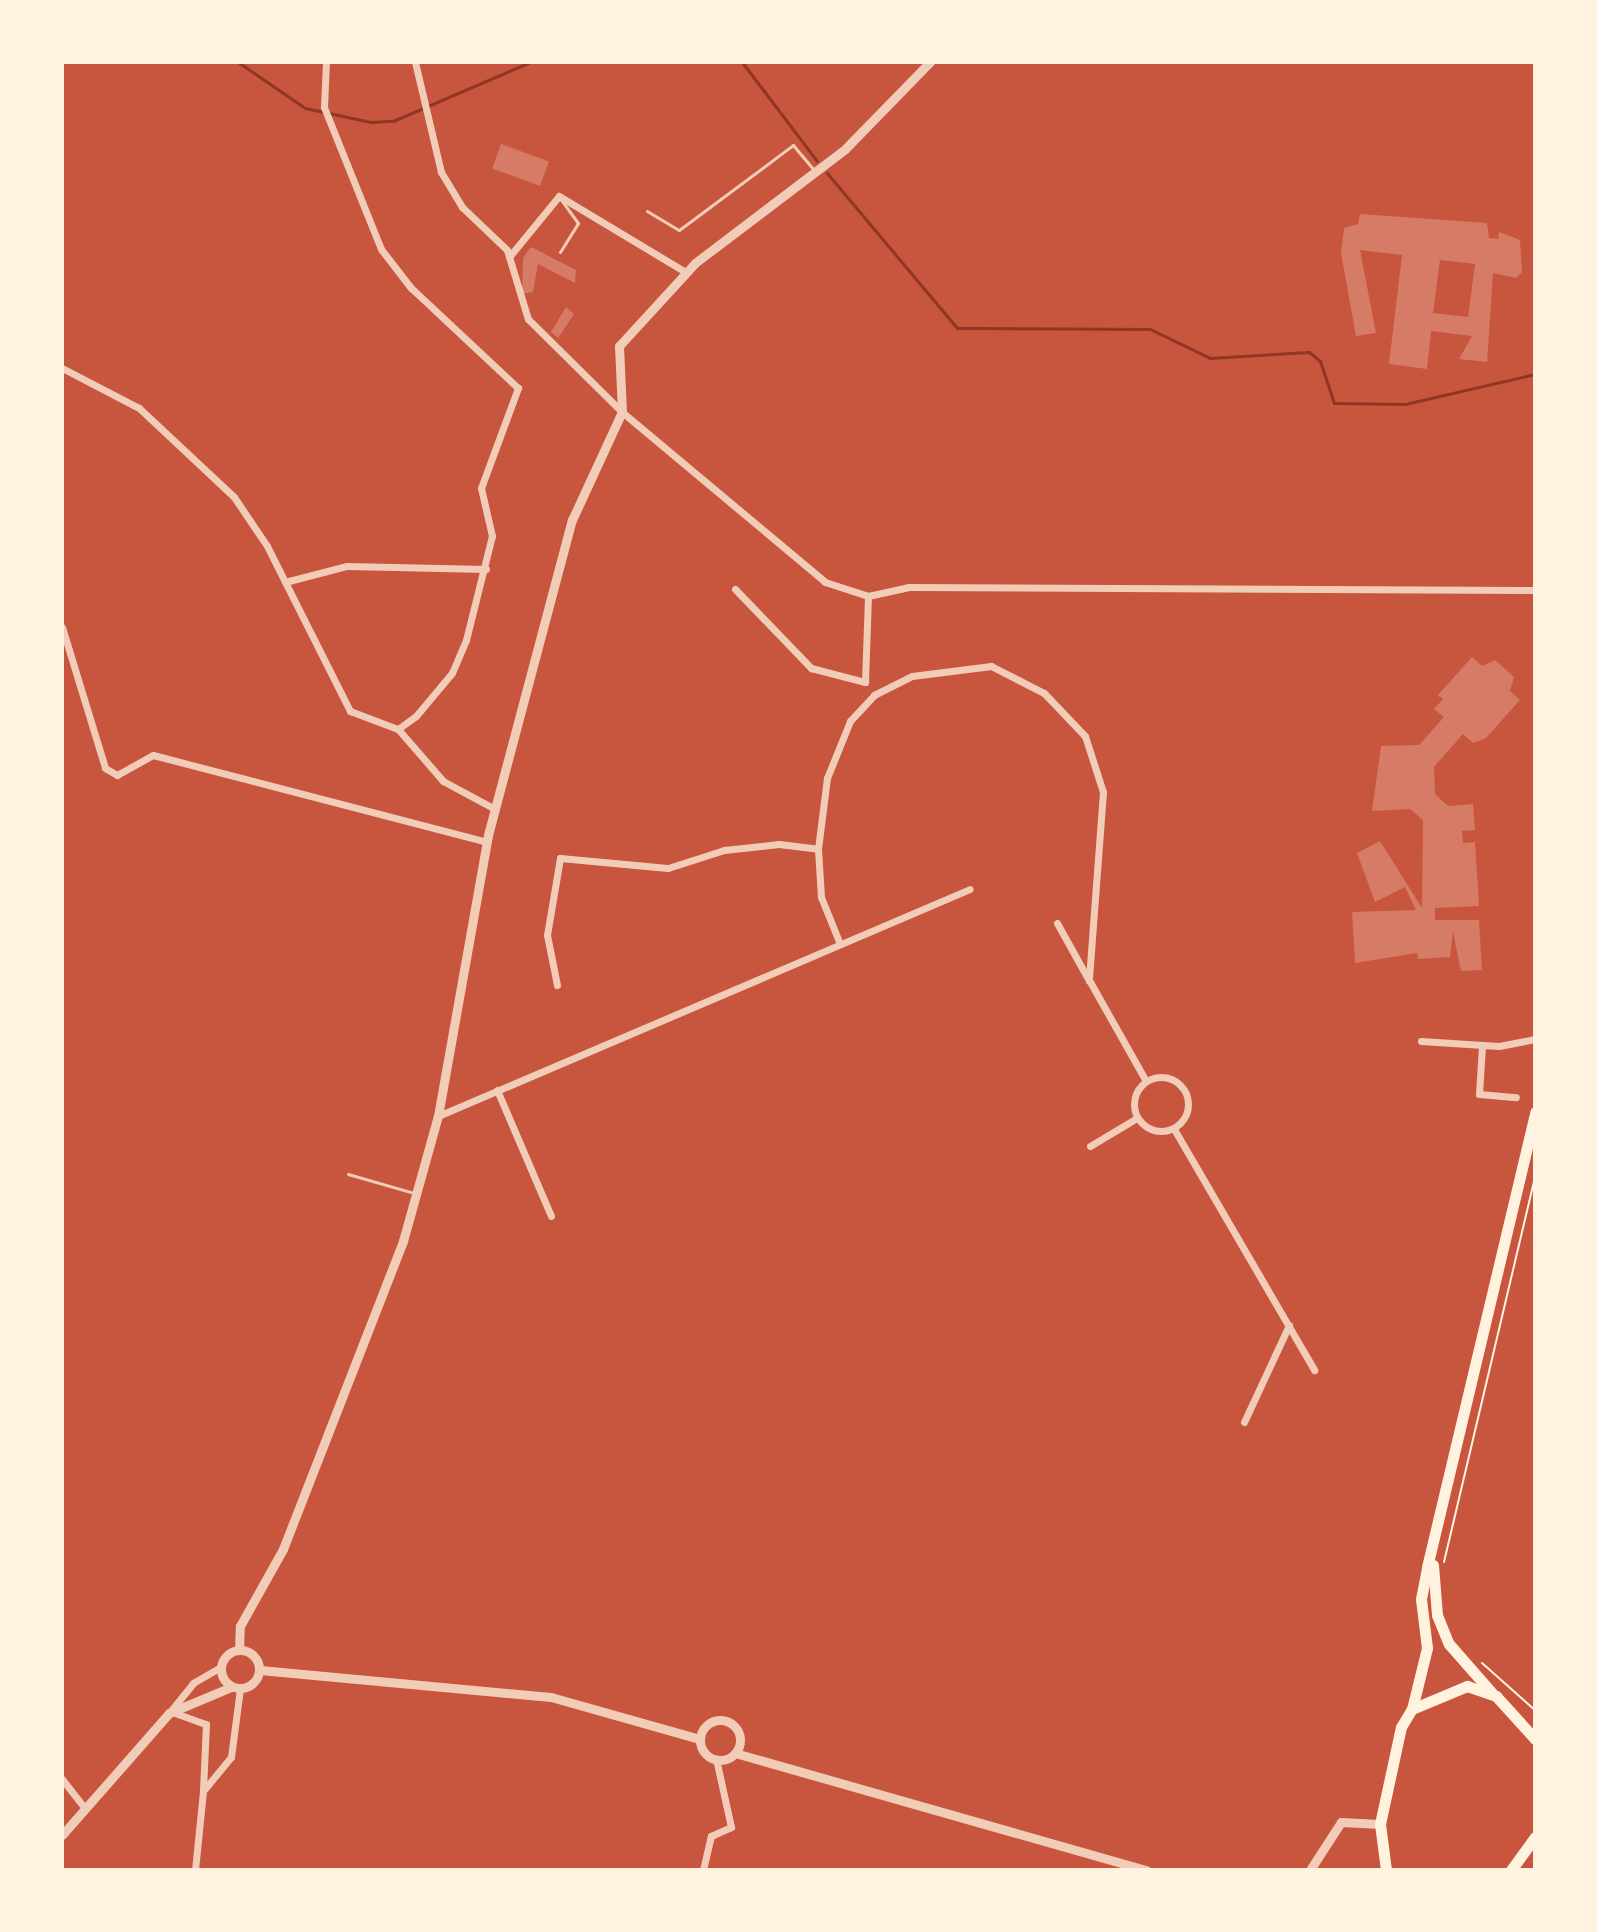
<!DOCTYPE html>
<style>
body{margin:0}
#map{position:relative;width:1597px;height:1932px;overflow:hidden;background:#c8553d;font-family:Arial,sans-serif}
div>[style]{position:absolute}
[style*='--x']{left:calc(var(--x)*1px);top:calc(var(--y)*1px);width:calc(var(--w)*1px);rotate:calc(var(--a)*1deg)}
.stream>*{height:3px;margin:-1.5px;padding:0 1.5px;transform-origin:1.5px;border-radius:1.5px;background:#8f3625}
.building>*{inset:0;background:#d67c66;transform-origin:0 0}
.path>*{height:2px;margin:-1px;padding:0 1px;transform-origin:1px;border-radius:1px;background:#fff3e0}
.service>*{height:3px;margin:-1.5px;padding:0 1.5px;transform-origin:1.5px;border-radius:1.5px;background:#f1ccb7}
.minor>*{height:7px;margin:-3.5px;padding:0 3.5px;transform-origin:3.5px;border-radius:3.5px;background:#f1ccb7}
.minor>.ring{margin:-3.5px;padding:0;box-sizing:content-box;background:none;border:7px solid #f1ccb7;border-radius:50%}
.tertiary>*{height:9px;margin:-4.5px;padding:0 4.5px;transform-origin:4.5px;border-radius:4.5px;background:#f1ccb7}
.tertiary>.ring{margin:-4.5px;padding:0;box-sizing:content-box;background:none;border:9px solid #f1ccb7;border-radius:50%}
.primary>*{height:11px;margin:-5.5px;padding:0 5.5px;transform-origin:5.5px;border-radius:5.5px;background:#fff3e0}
span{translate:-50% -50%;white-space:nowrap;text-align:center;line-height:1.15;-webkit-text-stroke:8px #fff3e0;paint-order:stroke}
.frame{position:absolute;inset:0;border:64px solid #fff3e0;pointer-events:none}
</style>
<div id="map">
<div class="stream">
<i style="--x:238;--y:62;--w:81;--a:34.5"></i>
<i style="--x:305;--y:108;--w:67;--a:12"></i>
<i style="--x:371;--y:122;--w:22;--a:-3"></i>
<i style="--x:393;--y:121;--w:149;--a:-23.3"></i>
<i style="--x:742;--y:62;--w:124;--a:52.9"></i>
<i style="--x:827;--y:173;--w:202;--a:50"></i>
<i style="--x:957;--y:328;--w:193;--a:0.3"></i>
<i style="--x:1150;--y:329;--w:67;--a:25.8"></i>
<i style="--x:1210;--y:358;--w:99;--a:-3.5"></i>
<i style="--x:1309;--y:352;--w:14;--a:39"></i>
<i style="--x:1320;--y:361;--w:44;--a:71.6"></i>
<i style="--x:1334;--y:403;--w:71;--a:0.8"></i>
<i style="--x:1405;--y:404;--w:133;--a:-13"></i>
</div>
<div class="building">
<i style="left:501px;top:144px;width:51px;height:26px;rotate:20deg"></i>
<i style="clip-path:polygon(evenodd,1360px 214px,1487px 223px,1489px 238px,1498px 239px,1499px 232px,1520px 240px,1522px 272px,1516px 278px,1493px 273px,1487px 362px,1459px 359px,1472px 336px,1431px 331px,1427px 369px,1389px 364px,1402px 255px,1360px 250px,1376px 333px,1356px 336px,1341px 253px,1344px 228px,1358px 224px,1360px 214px,1440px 260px,1475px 264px,1468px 317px,1433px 313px,1440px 260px)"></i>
<i style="clip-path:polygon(531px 247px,576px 270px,575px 283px,538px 264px,533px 292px,522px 294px,523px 258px)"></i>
<i style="clip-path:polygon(566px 307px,574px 314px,558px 338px,551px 332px)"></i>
<i style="clip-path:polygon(1472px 657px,1482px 666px,1495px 660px,1514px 677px,1510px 691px,1520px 700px,1486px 738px,1473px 743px,1463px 734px,1434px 767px,1435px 794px,1448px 806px,1473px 804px,1475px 830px,1462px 831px,1463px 843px,1475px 842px,1479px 906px,1435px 908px,1435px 920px,1479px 920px,1482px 970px,1461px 971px,1453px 932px,1450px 957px,1418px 959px,1417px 953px,1355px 963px,1352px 912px,1416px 910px,1405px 887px,1375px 902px,1357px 853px,1380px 841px,1422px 908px,1423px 820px,1410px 809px,1372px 811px,1381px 746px,1419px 745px,1444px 717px,1434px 709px,1443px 699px,1438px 695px)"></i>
</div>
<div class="path">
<i style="--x:1444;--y:1562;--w:397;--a:-76.7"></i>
<i style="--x:1482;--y:1663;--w:71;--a:41.6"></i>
</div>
<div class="service">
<i style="--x:647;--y:211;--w:37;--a:31"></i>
<i style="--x:679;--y:230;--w:142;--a:-36.7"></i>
<i style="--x:793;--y:145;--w:31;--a:50"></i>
<i style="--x:560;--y:252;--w:34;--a:-58"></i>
<i style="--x:578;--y:223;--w:29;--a:-126"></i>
<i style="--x:348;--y:1174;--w:69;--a:16.1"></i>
</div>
<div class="minor">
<i style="--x:415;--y:62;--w:113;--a:76.7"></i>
<i style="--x:441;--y:172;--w:41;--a:59"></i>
<i style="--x:462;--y:207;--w:62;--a:43.7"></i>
<i style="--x:507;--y:250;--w:72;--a:73.1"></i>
<i style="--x:528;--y:319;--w:132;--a:44.7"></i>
<i style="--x:622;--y:412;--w:265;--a:39.9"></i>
<i style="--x:825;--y:582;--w:45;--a:18"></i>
<i style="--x:868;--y:596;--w:42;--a:-12.4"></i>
<i style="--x:909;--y:587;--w:626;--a:0.27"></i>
<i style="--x:509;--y:257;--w:79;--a:-50.7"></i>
<i style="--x:559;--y:196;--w:149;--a:31"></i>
<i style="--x:62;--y:368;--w:87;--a:27.5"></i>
<i style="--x:139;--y:408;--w:130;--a:43.1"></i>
<i style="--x:234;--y:497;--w:59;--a:56"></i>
<i style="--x:267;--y:546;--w:185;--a:63.3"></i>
<i style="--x:350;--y:711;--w:51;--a:20.6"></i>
<i style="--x:398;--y:729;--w:22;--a:-36"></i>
<i style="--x:416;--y:716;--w:56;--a:-50.1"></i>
<i style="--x:452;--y:673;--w:36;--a:-67"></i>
<i style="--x:466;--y:640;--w:107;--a:-76"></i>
<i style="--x:492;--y:536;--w:49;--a:-102.9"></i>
<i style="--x:481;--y:488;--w:107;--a:-69.7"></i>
<i style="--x:518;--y:388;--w:146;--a:-136.9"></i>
<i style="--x:411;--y:288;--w:49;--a:-127.6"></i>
<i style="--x:381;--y:249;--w:153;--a:-111.9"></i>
<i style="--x:324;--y:107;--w:45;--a:-87.5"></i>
<i style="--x:285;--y:582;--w:64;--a:-14.5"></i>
<i style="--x:347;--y:566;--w:139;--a:1.2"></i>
<i style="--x:735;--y:589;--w:110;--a:46.1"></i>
<i style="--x:811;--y:668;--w:56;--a:14.5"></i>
<i style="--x:62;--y:627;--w:147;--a:73"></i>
<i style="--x:105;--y:768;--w:14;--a:30"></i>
<i style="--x:117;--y:775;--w:41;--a:-29.1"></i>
<i style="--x:153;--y:755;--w:344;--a:14.6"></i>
<i style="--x:865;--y:682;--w:86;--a:-88"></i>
<i style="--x:398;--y:729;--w:69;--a:49.1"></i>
<i style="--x:443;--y:781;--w:59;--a:28.3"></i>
<i style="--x:1057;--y:923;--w:62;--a:60.9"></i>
<i style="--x:840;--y:944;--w:51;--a:-112"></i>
<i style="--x:821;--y:897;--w:48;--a:-93.6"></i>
<i style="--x:818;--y:849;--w:72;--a:-82.8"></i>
<i style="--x:827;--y:778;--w:61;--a:-68"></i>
<i style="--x:850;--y:721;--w:35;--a:-47"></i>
<i style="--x:874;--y:695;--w:42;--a:-26.6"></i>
<i style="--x:912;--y:676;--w:80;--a:-7.2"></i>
<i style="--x:991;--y:666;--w:59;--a:27"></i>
<i style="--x:1044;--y:693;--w:59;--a:46.4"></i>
<i style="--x:1085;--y:736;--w:59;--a:72.2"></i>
<i style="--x:1103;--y:792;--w:189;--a:94.3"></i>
<i style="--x:1089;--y:980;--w:116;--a:60.6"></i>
<i style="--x:557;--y:985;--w:51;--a:-101.3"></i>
<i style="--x:547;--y:935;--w:78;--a:-80.4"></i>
<i style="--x:560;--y:858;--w:108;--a:5.3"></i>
<i style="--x:668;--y:868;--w:59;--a:-17.8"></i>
<i style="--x:724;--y:850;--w:55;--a:-6.2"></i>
<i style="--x:779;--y:844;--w:39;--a:7"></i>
<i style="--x:1421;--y:1041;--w:78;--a:3.7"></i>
<i style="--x:1499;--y:1046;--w:37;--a:-11"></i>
<i style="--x:1482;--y:1046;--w:48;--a:93.6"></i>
<i style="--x:1479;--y:1094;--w:37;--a:5"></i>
<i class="ring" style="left:1134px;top:1077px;width:47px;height:47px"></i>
<i style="--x:497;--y:1090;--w:137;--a:66.8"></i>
<i style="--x:438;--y:1116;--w:578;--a:-23.11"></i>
<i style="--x:1174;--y:1129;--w:279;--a:59.8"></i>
<i style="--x:1090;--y:1146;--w:55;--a:-30.8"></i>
<i style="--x:1244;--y:1422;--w:107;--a:-65.1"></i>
<i style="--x:169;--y:1713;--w:38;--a:-51"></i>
<i style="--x:193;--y:1683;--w:32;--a:-30"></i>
<i style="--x:175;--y:1713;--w:33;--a:20"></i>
<i style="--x:206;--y:1724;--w:65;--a:92.6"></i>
<i style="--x:62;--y:1779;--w:37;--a:52"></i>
<i style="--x:195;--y:1870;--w:79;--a:-84.2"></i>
<i style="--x:203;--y:1791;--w:44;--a:-50.5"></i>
<i style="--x:231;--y:1757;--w:69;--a:-82.5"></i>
<i style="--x:703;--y:1870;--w:35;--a:-77"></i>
<i style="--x:711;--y:1836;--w:22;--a:-24"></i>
<i style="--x:731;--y:1827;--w:70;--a:-102.4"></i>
</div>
<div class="tertiary">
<i class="ring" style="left:221px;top:1650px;width:29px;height:29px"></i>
<i style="--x:239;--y:1650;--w:24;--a:-88"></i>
<i style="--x:240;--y:1626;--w:88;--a:-60.8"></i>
<i style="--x:283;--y:1549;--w:331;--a:-68.7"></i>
<i style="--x:403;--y:1241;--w:130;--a:-74.4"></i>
<i style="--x:438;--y:1116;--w:285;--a:-79.9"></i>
<i style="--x:488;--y:835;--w:326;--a:-75.1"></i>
<i style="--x:572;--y:520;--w:119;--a:-65.2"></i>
<i style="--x:622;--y:412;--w:66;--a:-92.6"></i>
<i style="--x:619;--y:346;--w:113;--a:-47.5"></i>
<i style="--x:695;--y:263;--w:188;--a:-37.2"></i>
<i style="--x:845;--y:149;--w:122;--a:-45.7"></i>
<i style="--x:260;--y:1670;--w:292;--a:5.3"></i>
<i style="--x:551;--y:1697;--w:154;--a:15.8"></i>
<i class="ring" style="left:700px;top:1720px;width:31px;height:31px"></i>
<i style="--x:735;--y:1753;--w:428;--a:15.9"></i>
<i style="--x:62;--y:1835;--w:162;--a:-48.7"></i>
<i style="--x:169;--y:1713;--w:67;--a:-22.8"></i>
<i style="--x:1310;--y:1870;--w:57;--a:-57.1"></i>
<i style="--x:1341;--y:1822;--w:39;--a:3"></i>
</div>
<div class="primary">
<i style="--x:1433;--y:1565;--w:50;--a:85.4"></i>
<i style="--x:1437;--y:1615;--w:31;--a:68"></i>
<i style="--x:1449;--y:1644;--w:65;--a:48.7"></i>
<i style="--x:1412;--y:1709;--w:63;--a:-76.2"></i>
<i style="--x:1427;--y:1648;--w:49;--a:-97"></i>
<i style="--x:1421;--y:1599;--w:33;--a:-79"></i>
<i style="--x:1427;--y:1567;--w:468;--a:-76.6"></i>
<i style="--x:1386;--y:1870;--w:46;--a:-97.4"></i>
<i style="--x:1380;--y:1824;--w:99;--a:-77.8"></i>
<i style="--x:1401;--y:1727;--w:21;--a:-59"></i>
<i style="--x:1412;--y:1709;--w:60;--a:-22.7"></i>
<i style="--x:1467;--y:1686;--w:31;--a:19"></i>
<i style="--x:1496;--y:1696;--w:58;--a:47.8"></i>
<i style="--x:1511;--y:1870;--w:41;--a:-54"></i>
</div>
<div class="frame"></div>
</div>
